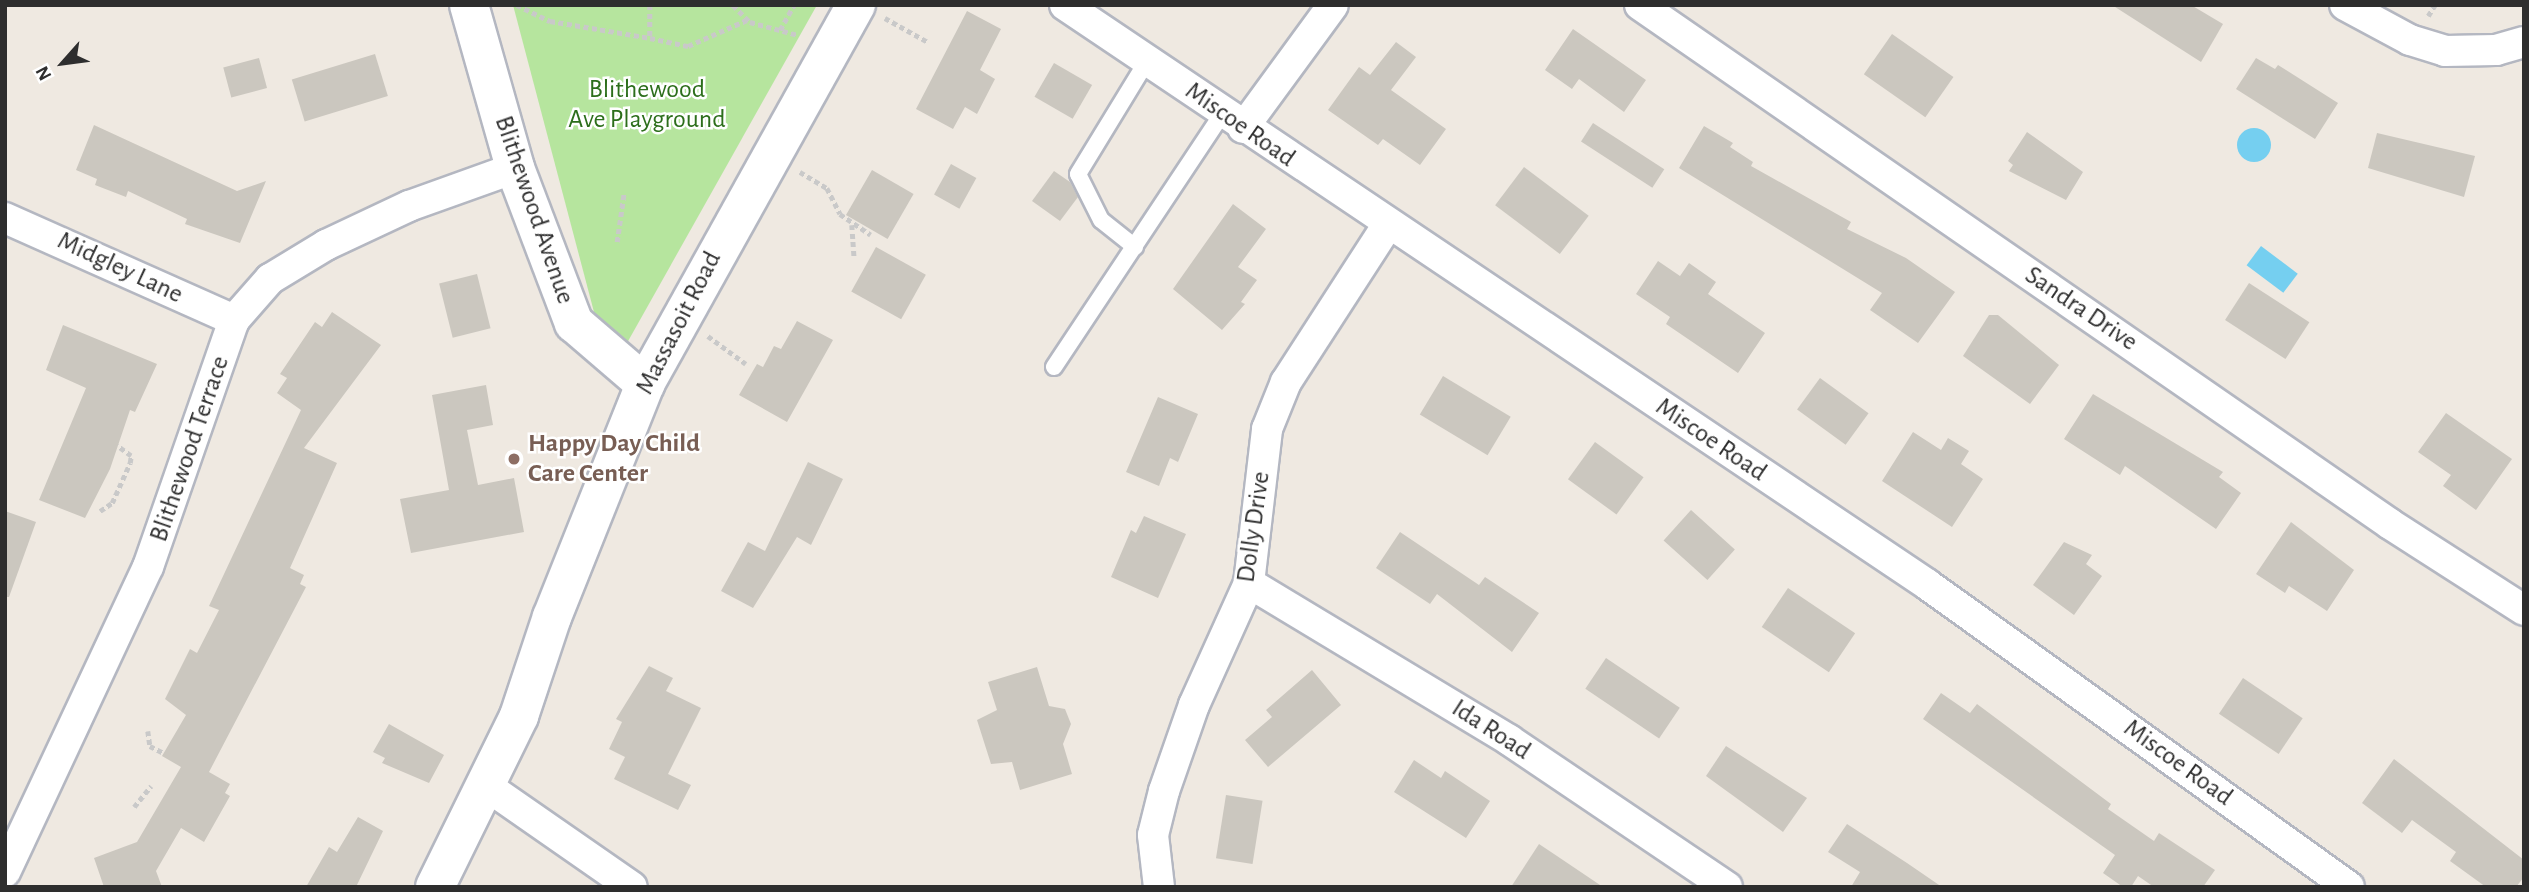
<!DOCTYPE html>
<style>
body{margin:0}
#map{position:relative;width:2529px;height:892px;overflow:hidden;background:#efe9e1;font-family:"Alegreya Sans",sans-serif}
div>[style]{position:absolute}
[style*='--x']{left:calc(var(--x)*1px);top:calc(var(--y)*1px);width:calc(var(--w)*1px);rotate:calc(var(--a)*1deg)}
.green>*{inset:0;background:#b6e59e}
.water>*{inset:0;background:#75cff0;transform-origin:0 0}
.round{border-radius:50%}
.building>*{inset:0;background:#cbc7bf;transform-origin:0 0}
.path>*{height:4.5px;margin-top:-2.25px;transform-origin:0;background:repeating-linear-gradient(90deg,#c9c9c9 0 5px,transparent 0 8.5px)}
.roads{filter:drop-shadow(2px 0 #b4b7c1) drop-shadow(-2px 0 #b4b7c1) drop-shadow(0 2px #b4b7c1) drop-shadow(0 -2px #b4b7c1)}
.lane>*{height:16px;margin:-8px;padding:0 8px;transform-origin:8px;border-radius:8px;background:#fff}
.street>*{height:30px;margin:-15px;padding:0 15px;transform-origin:15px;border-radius:15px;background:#fff}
.secondary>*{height:38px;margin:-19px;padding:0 19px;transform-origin:19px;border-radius:19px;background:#fff}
.dots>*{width:19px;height:19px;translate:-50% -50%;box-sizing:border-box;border:4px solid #fff;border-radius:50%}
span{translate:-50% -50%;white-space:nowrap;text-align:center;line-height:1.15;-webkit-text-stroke:5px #fff;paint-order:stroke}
.park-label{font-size:26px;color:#2c6e1b}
.street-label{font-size:26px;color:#2e2e2e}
.education-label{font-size:26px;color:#785e54;font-weight:700}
.left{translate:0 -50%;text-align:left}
.frame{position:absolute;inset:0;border:7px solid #2e2e2e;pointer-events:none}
.north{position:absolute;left:28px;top:28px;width:70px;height:70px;-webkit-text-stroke:5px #fff;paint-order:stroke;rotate:242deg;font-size:19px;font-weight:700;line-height:28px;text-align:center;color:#2e2e2e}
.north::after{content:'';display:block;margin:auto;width:24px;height:32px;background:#2e2e2e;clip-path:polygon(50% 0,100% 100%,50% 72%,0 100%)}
</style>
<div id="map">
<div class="green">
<i style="clip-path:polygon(513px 5px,817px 5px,627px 343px,599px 331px)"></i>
</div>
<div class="water">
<i class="round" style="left:2237px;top:128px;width:34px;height:34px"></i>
<i style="left:2261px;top:246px;width:46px;height:24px;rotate:37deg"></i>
</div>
<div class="building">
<i style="clip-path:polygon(2112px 5px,2191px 5px,2223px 24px,2201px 62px)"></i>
<i style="clip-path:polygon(967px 11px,1001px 29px,980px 70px,995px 79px,977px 114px,965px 107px,953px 129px,916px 109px)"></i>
<i style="clip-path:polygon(1573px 29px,1646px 80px,1624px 112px,1579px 79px,1572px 89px,1545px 70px)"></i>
<i style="left:1892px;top:34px;width:75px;height:49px;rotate:35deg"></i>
<i style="clip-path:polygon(1396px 42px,1416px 57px,1391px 90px,1446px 129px,1420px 165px,1383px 139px,1378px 145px,1328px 110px,1359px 67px,1370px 75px)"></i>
<i style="left:375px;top:54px;width:44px;height:87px;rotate:73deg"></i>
<i style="left:259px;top:58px;width:31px;height:37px;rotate:75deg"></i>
<i style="clip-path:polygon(2256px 58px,2275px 69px,2278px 65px,2338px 103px,2315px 139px,2236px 89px)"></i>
<i style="left:1054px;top:63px;width:44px;height:39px;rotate:30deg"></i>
<i style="left:1593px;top:123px;width:85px;height:22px;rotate:33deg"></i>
<i style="clip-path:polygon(94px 125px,237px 191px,266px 181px,240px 243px,185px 224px,187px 219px,128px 191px,126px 197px,95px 185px,97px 179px,76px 170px)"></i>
<i style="clip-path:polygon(1704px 126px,1733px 143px,1730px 147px,1753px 162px,1751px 166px,1851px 222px,1847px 229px,1906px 258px,1955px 292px,1918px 343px,1870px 310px,1882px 293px,1679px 168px)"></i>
<i style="clip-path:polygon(2027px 132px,2083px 172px,2066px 200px,2009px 171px,2013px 165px,2008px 161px)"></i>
<i style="clip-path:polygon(2377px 133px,2475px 156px,2464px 197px,2368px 168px)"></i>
<i style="left:951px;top:164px;width:29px;height:35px;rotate:29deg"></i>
<i style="left:1524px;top:167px;width:81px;height:48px;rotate:37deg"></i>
<i style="left:872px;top:170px;width:48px;height:52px;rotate:30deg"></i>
<i style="clip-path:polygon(1054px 171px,1070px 182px,1078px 197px,1060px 221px,1032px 201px)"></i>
<i style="clip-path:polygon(1233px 204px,1266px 229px,1238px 267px,1257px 280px,1241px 302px,1245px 304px,1222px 330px,1173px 289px)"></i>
<i style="left:876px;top:247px;width:57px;height:51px;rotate:29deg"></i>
<i style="clip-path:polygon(1658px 261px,1680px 276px,1689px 263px,1716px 282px,1708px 294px,1765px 333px,1738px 373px,1666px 324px,1670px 317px,1636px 294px)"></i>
<i style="left:477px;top:274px;width:56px;height:39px;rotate:76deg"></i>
<i style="left:2249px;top:283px;width:72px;height:44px;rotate:33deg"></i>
<i style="clip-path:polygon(332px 312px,381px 345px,304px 448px,337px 463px,290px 568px,304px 575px,300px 584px,306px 587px,209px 772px,230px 784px,225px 793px,230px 796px,204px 842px,181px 828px,156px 871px,162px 887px,104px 887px,94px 858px,137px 842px,181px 767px,162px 756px,186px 715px,165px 699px,190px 649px,197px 653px,219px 610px,209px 606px,301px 410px,277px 393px,287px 378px,280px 374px,315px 322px,322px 327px)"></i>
<i style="clip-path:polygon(1989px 315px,1998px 315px,2059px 365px,2030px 404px,1963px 356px)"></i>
<i style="clip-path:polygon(797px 321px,833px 340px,787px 422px,739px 395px,757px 364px,763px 367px,774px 346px,781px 349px)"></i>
<i style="clip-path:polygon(63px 325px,157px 364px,135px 412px,130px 410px,110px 469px,85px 518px,39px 500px,86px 388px,46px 370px)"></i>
<i style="left:1443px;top:376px;width:79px;height:45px;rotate:31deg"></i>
<i style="left:1820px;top:378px;width:60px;height:39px;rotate:36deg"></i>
<i style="clip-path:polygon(486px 385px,493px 425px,467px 430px,478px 485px,514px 478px,524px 532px,411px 553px,400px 499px,449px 490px,432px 395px)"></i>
<i style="clip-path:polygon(2093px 394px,2223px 472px,2219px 477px,2241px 493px,2216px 529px,2125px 466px,2120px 475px,2064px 439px)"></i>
<i style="clip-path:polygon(1158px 397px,1198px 414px,1178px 462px,1170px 458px,1159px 486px,1126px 472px)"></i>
<i style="clip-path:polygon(2446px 413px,2512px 459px,2476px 510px,2443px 486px,2451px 475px,2418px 452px)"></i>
<i style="clip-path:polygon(1913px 432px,1941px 450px,1948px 438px,1969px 451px,1961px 464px,1983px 479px,1952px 527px,1882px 481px)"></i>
<i style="left:1595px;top:442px;width:60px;height:46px;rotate:36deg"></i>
<i style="clip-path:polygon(808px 462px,843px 479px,811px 545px,797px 537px,753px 608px,721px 591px,748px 542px,765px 551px)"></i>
<i style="left:1691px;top:510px;width:59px;height:41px;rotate:42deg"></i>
<i style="clip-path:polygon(5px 511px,36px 522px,9px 597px,5px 597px)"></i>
<i style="clip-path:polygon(1144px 516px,1186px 534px,1158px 598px,1111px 577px,1131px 530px,1136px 533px)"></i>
<i style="clip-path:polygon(2291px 522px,2354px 570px,2327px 611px,2289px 586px,2285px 593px,2256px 574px)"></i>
<i style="clip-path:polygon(1400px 532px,1479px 585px,1485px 577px,1539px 613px,1512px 652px,1437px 594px,1430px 604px,1376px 568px)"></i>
<i style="clip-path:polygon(2064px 542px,2092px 555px,2086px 564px,2102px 576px,2074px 615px,2033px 585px)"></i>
<i style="left:1788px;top:588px;width:81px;height:47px;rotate:34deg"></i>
<i style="left:1606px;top:658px;width:89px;height:37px;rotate:34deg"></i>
<i style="clip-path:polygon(649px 666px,673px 678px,666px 691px,701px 708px,668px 774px,691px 785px,678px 810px,614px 779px,625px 757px,609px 749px,622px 722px,616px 719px)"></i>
<i style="clip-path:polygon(1037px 667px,1049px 706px,1065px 709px,1071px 724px,1063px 744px,1072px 774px,1020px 790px,1012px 762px,991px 764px,977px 720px,997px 710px,988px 682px)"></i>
<i style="clip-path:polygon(1312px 670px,1341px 705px,1268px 767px,1245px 740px,1272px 717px,1266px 710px)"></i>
<i style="left:2243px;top:678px;width:72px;height:43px;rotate:34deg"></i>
<i style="clip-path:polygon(1941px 693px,1970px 713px,1977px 704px,2111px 804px,2108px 809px,2154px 841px,2159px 833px,2215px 870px,2203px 887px,2154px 887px,2138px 876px,2131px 887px,2123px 887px,2103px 873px,2115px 855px,1923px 719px)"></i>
<i style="clip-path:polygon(389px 724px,444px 755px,429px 783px,382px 763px,385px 758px,373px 752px)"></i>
<i style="clip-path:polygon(1726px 746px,1807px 798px,1783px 832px,1706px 776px)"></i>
<i style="clip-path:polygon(2394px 759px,2524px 860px,2524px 877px,2516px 887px,2486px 887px,2450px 861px,2456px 852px,2412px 820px,2402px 833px,2362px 803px)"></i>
<i style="clip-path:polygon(1414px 760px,1441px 778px,1445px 771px,1490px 801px,1466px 838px,1394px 792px)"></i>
<i style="left:1226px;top:795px;width:37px;height:64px;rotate:9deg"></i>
<i style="clip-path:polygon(358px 817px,383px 831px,356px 887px,306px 887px,329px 847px,337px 852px)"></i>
<i style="clip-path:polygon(1847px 824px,1907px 863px,1942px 887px,1851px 887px,1860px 872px,1828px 852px)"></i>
<i style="clip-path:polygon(1539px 844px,1557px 856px,1603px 887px,1511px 887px)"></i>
</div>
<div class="path">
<i style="--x:517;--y:5;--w:37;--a:26"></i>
<i style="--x:550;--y:21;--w:101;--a:9.6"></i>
<i style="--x:650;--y:5;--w:33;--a:90"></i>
<i style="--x:650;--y:38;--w:39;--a:12"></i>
<i style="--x:688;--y:46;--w:64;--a:-23.8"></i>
<i style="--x:733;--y:5;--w:24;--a:45"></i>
<i style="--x:750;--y:22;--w:50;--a:15.2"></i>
<i style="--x:2428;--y:16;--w:13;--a:-58"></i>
<i style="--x:885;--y:18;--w:49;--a:29.2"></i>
<i style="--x:780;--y:30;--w:29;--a:-61"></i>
<i style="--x:800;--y:172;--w:31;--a:31"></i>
<i style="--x:827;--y:188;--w:29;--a:63"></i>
<i style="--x:840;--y:214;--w:37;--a:34"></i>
<i style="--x:852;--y:225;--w:31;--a:86"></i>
<i style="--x:617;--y:242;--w:50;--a:-82"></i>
<i style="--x:708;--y:336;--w:47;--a:36.4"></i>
<i style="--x:100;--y:511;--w:14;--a:-34"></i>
<i style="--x:112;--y:503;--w:44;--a:-65.8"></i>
<i style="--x:130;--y:463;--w:7;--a:-82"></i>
<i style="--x:131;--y:456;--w:17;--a:-144"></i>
<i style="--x:148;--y:731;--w:15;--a:82"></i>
<i style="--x:150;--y:746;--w:16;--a:27"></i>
<i style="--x:134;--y:807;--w:27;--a:-51"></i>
</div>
<div class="roads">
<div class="lane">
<i style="--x:1135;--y:247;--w:43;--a:-141.5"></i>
<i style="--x:1101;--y:220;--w:51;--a:-116.6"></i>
<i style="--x:1078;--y:174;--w:132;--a:-58.6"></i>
<i style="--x:1054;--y:367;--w:305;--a:-56.4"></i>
</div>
<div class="street">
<i style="--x:1065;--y:5;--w:1040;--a:33.9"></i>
<i style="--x:1928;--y:585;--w:518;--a:35.65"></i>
<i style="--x:1640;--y:5;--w:912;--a:34.68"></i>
<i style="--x:2390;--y:524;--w:159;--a:32.7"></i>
<i style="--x:2345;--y:5;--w:74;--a:28.3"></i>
<i style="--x:2410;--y:40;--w:37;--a:17"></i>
<i style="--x:2445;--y:51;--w:51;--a:-1.1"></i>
<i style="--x:2496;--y:50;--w:29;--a:-16"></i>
<i style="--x:1243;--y:128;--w:152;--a:-53.8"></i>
<i style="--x:5;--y:218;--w:251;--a:24"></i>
<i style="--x:1249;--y:583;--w:304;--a:31.1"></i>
<i style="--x:1509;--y:740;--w:263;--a:34"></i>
<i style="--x:488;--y:787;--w:175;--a:34.8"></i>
<i style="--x:5;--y:872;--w:337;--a:-64.9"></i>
<i style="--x:148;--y:567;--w:262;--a:-70.8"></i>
<i style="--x:234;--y:320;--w:55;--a:-48.7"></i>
<i style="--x:270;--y:279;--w:66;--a:-31.3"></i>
<i style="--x:326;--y:245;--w:92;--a:-25.2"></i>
<i style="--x:409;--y:206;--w:113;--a:-19.7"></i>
<i style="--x:1159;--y:887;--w:52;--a:-96.6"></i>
<i style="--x:1153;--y:835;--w:45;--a:-76"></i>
<i style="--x:1164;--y:791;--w:91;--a:-70.8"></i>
<i style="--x:1194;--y:705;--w:134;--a:-65.7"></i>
<i style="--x:1249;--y:583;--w:155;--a:-83.3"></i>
<i style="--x:1267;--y:429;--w:51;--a:-68"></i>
<i style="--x:1286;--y:382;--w:186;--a:-57.1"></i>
</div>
<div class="secondary">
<i style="--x:469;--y:5;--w:169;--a:74.2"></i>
<i style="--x:515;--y:168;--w:166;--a:69.2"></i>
<i style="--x:574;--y:323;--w:94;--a:40.7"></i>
<i style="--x:435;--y:887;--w:191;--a:-63.8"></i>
<i style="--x:519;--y:716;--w:104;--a:-71.6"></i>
<i style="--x:552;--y:617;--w:251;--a:-68.2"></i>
<i style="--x:645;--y:384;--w:434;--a:-60.9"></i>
</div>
</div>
<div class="dots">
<i style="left:514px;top:459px;background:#8d6e63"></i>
</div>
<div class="park-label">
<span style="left:647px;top:105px">Blithewood<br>Ave Playground</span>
</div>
<div class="street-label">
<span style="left:1240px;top:125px;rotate:35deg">Miscoe Road</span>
<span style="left:534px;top:210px;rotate:71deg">Blithewood Avenue</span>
<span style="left:120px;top:268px;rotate:25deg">Midgley Lane</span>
<span style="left:2081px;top:309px;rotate:34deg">Sandra Drive</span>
<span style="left:679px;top:323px;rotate:-63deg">Massasoit Road</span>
<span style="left:1711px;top:440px;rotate:34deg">Miscoe Road</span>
<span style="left:190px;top:449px;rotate:-71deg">Blithewood Terrace</span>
<span style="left:1254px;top:527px;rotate:-82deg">Dolly Drive</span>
<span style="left:1491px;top:730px;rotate:33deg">Ida Road</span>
<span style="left:2178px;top:763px;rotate:36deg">Miscoe Road</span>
</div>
<div class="education-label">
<span class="left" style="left:528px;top:459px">Happy Day Child<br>Care Center</span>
</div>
<div class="frame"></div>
<div class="north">N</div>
</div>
